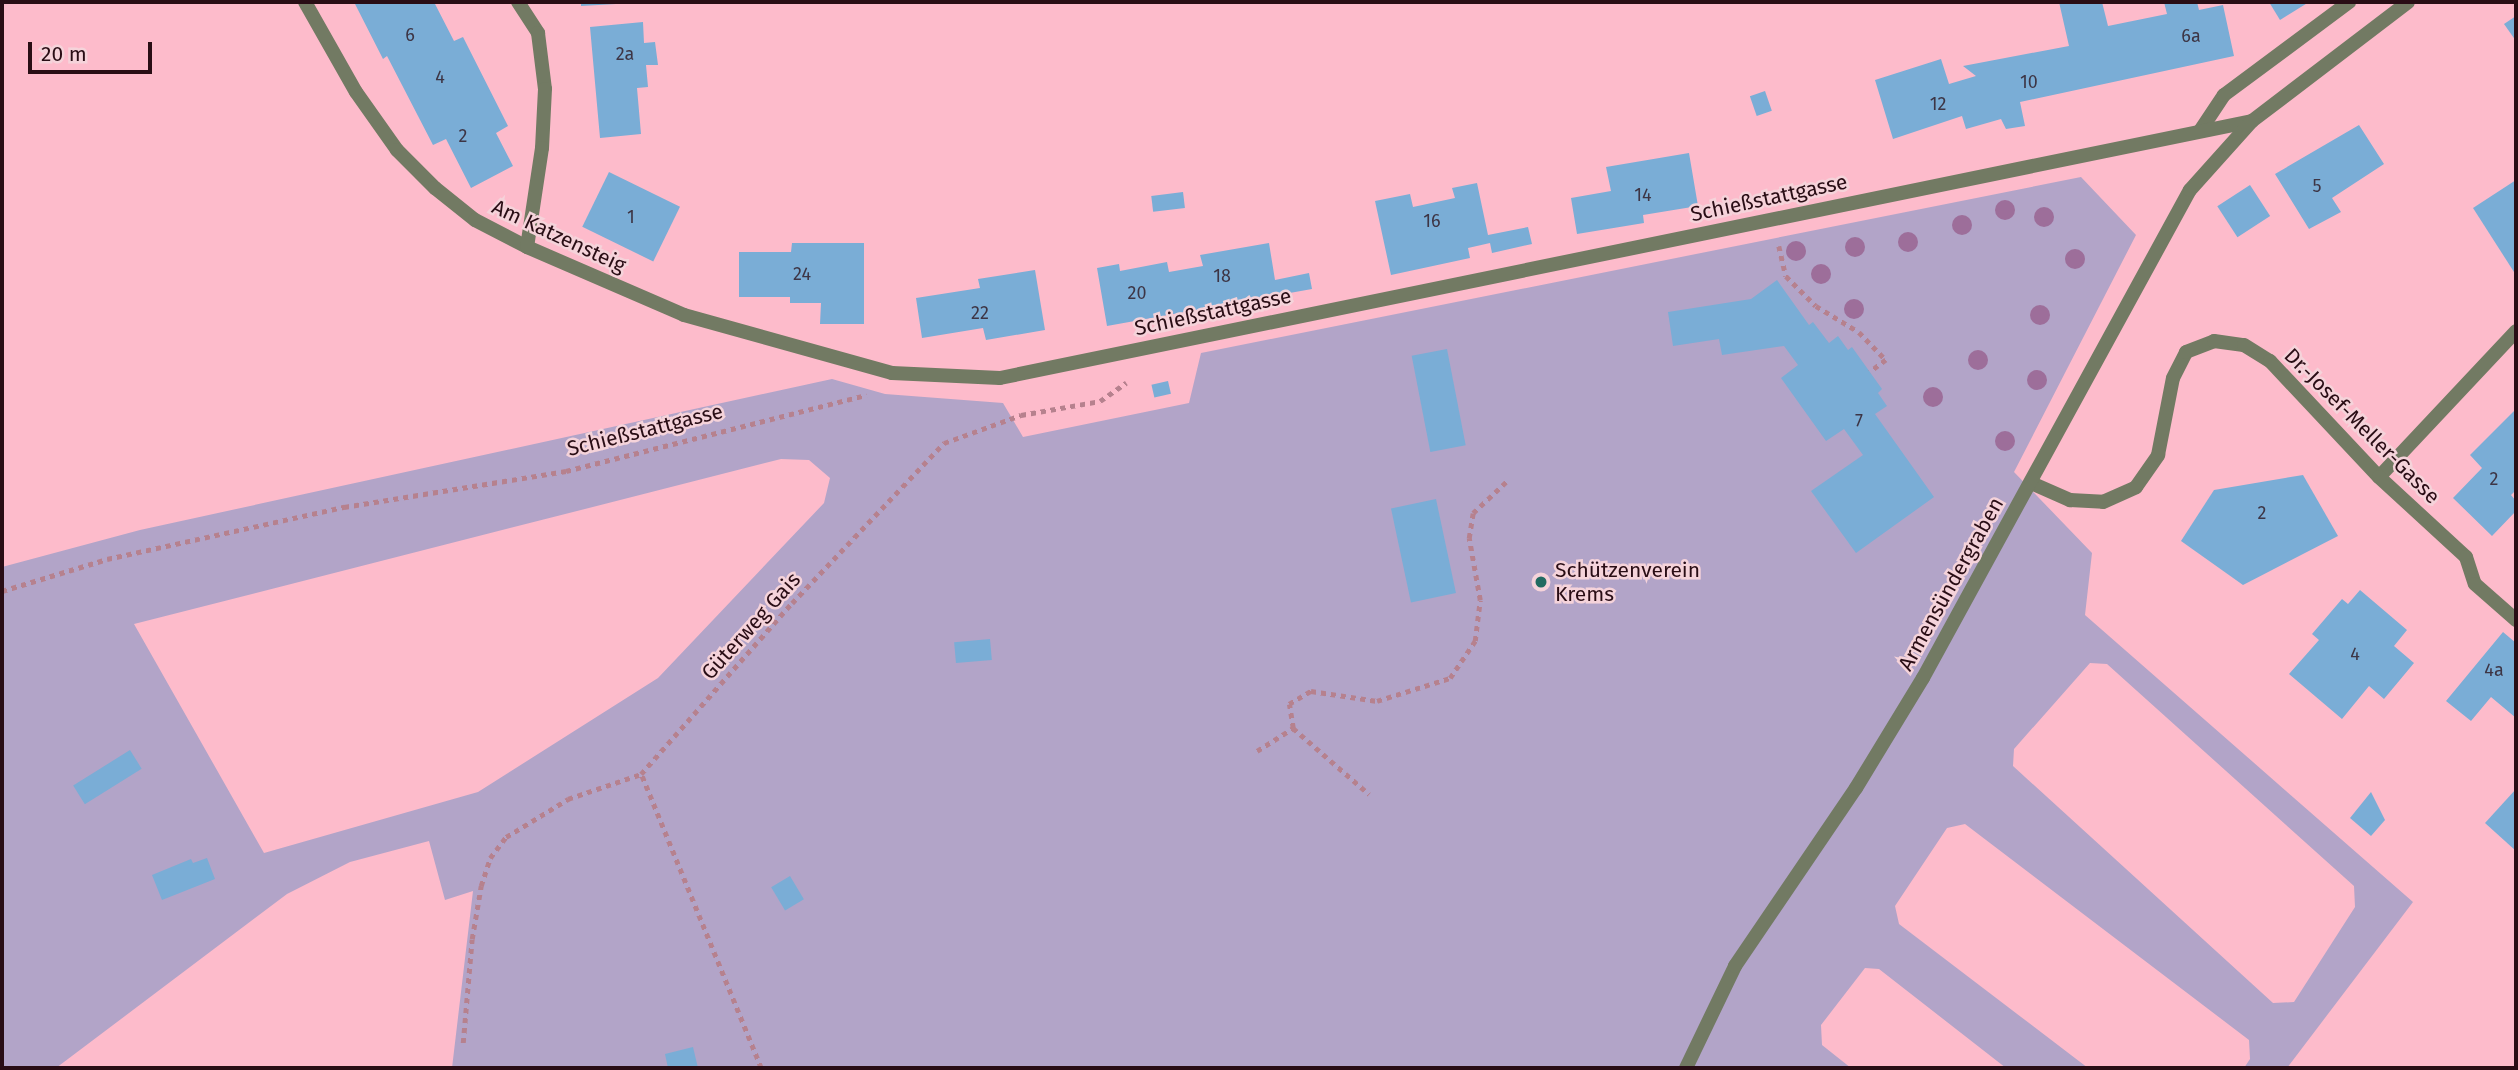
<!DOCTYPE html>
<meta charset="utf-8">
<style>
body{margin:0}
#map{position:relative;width:2518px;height:1070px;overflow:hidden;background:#fdbbcb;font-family:"Fira Sans",sans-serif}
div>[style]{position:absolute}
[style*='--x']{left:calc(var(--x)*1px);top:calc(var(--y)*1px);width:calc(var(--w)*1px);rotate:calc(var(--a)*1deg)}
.green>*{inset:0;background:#b2a4c8}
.building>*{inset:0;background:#7aadd6;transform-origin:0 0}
.path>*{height:4.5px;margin-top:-2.25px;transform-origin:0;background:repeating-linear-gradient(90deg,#b6818e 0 5px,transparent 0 10px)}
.service>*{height:14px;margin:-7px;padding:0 7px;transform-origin:7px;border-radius:7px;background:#727a63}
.minor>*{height:14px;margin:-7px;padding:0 7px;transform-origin:7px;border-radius:7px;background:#727a63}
.trees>*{width:20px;height:20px;margin:-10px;border-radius:50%;background:#9d6e9a}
.dots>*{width:19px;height:19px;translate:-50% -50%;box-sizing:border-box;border:4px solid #f5d3da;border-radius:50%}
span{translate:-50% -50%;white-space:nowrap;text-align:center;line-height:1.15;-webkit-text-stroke:5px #f5d3da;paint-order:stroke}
.number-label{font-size:18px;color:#3d3545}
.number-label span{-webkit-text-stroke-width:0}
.street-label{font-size:21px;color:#290d15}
.poi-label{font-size:21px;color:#290d15}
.left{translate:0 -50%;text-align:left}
.frame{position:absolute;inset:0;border:4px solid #290d15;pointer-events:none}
.scale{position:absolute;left:28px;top:42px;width:124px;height:32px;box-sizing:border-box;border:4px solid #290d15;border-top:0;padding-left:9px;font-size:21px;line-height:24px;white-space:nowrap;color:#290d15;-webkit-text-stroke:5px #f5d3da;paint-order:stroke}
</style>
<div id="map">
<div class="green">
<i style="clip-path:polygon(evenodd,2081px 177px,2136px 235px,2014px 472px,2092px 553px,2085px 615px,2413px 902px,2287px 1068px,2244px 1068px,2250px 1059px,2249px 1040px,1965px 824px,1947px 828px,1895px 906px,1899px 924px,2088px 1068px,2006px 1068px,1879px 969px,1865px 968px,1821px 1025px,1822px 1045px,1851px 1068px,452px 1068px,473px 891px,445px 900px,429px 841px,350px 862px,287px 894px,56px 1068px,2px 1068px,2px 567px,140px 530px,832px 379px,885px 394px,1003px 403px,1023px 437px,1189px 403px,1201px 353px,2081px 177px,781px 459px,809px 460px,830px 478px,824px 503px,658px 678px,478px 792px,264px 853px,134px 624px,781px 459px,2081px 177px,2090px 663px,2107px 664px,2354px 886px,2355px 907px,2294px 1002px,2273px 1003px,2013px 766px,2014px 749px,2090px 663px)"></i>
</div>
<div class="building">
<i style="clip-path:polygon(354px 2px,434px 2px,454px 41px,463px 37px,508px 126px,496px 133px,513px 166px,471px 188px,446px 139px,433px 145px,387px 56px,383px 59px)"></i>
<i style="clip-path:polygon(581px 2px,616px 2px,616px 4px,581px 6px)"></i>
<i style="clip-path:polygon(2059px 2px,2102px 2px,2108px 26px,2167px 14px,2164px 2px,2197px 2px,2199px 10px,2223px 5px,2234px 56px,2020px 102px,2025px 126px,2006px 129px,2001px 119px,1966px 129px,1962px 116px,1893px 139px,1875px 80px,1941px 59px,1949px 84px,1976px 76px,1963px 66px,2069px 46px)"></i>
<i style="clip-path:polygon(2269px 2px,2309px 2px,2280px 20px)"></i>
<i style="clip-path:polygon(2516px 16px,2516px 41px,2504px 24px)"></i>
<i style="clip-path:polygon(643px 22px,644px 43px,655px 42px,658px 65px,646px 65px,648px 87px,637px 88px,641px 134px,600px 138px,590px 27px)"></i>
<i style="left:1765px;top:91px;width:21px;height:16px;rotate:71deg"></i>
<i style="clip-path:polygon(2359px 125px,2384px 164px,2332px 198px,2341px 212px,2309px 229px,2275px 174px)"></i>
<i style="clip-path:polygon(1689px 153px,1698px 206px,1643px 215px,1644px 223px,1577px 234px,1571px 198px,1611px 191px,1606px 167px)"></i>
<i style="left:609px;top:172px;width:79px;height:61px;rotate:26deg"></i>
<i style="clip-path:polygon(2516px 180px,2516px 271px,2514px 272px,2473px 208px)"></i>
<i style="clip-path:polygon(1477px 183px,1488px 235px,1528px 227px,1532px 244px,1492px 253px,1490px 243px,1468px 248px,1470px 258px,1391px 275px,1375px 201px,1410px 194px,1413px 207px,1455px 198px,1452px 188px)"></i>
<i style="left:2250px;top:185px;width:37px;height:39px;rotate:57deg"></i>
<i style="left:1183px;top:192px;width:16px;height:32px;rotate:83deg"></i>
<i style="clip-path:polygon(792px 243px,864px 243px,864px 324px,820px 324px,821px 303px,790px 303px,790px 297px,739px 297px,739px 252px,791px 252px)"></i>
<i style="clip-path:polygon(1269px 243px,1275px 280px,1309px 273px,1312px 289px,1107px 326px,1097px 268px,1119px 264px,1120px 271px,1167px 262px,1169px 272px,1203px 266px,1200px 255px)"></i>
<i style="clip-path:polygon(1035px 270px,1045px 330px,986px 340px,983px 328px,922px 338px,916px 298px,980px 288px,978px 279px)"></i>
<i style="clip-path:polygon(1777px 280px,1809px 325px,1813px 322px,1829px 343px,1838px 336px,1848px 350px,1852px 347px,1882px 389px,1878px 393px,1887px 406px,1875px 414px,1934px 497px,1856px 553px,1811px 491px,1863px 455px,1844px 429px,1826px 441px,1781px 378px,1798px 365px,1784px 346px,1722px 355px,1719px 339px,1673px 346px,1668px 312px,1751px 299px)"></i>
<i style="left:1447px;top:349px;width:98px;height:36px;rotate:79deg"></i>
<i style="left:1168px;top:381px;width:13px;height:17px;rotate:77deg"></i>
<i style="clip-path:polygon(2516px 409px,2516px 490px,2511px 495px,2516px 501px,2516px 511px,2492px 536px,2453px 498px,2482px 468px,2470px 455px)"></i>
<i style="clip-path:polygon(2303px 475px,2338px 536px,2243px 585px,2181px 541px,2214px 490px)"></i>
<i style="left:1436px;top:499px;width:96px;height:46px;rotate:78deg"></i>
<i style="clip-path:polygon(2360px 590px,2407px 630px,2394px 646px,2414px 663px,2384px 699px,2369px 686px,2342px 719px,2289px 674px,2319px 640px,2312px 634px,2342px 599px,2348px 604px)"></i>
<i style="clip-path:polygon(2503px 632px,2516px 643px,2516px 718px,2491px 697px,2471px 721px,2446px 701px)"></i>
<i style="left:990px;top:639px;width:21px;height:36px;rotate:85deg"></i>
<i style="left:130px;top:750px;width:22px;height:67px;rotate:58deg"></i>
<i style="clip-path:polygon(2516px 789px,2516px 851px,2485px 823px)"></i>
<i style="clip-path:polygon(2371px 792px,2385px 820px,2371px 836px,2350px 818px)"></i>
<i style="clip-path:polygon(207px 858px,215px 879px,162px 900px,152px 875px,191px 859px,193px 863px)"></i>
<i style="left:790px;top:876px;width:27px;height:22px;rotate:59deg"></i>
<i style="clip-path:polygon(693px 1047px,698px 1068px,668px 1068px,665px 1054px)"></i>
</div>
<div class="path">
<i style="--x:1779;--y:246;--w:31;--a:77"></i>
<i style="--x:1786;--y:276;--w:42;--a:45"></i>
<i style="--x:1816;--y:306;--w:50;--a:31.2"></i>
<i style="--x:1859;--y:332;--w:39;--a:46"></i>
<i style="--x:1886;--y:360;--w:20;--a:143"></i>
<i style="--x:2;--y:591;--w:110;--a:-16.9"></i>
<i style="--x:107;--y:559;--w:243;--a:-12.4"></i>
<i style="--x:344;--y:507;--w:225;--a:-9.2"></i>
<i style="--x:566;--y:471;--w:310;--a:-14.2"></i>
<i style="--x:1293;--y:728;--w:101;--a:41"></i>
<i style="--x:1257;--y:751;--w:43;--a:-32.6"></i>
<i style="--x:1293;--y:728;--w:24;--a:-99"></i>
<i style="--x:1289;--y:704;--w:26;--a:-31"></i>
<i style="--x:1311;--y:691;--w:67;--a:8.6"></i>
<i style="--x:1377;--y:701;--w:77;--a:-17.5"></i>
<i style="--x:1450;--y:678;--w:45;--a:-56"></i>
<i style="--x:1475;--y:641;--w:41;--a:-83"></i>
<i style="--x:1480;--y:600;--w:63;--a:-100.1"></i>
<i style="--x:1469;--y:538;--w:25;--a:-81"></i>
<i style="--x:1473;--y:513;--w:48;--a:-43.3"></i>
<i style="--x:463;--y:1043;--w:104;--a:-85.1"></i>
<i style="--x:472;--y:939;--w:54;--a:-80.4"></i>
<i style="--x:481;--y:886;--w:29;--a:-72"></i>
<i style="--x:490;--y:858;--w:26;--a:-53"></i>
<i style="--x:506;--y:837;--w:73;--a:-31.5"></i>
<i style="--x:568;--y:799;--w:77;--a:-18.9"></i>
<i style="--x:761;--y:1068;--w:318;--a:-112.2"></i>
<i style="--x:641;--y:774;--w:228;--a:-48.6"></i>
<i style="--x:792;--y:603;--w:221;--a:-46.5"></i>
<i style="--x:944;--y:443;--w:82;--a:-20"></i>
<i style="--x:1021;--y:415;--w:80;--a:-10"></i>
<i style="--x:1100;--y:401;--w:32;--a:-35"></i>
</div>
<div class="service">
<i style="--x:305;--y:2;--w:103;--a:60.5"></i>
<i style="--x:356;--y:92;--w:71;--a:54.7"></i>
<i style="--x:397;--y:150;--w:54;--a:45"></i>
<i style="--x:435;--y:188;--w:51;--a:38.7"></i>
<i style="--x:475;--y:220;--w:59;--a:27.4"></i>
<i style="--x:527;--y:247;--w:171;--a:23.4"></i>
<i style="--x:684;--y:315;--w:216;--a:15.6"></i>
<i style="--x:518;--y:2;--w:37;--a:57"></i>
<i style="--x:538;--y:33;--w:56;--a:82.9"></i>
<i style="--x:545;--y:89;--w:59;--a:92.9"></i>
<i style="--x:542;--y:148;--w:100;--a:98.6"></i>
<i style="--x:2200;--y:131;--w:43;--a:-56.3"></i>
<i style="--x:2224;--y:95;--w:156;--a:-36.6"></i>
</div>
<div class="minor">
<i style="--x:892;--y:373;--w:108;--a:2.7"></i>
<i style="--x:1000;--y:378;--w:1278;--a:-11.6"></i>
<i style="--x:2252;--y:121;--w:196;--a:-37.3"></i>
<i style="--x:2379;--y:477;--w:200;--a:-46.8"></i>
<i style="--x:2031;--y:483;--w:43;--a:23.6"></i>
<i style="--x:2070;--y:500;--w:33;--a:3"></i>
<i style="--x:2103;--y:502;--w:36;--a:-24"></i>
<i style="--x:2136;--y:487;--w:39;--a:-55"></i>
<i style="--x:2158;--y:455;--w:78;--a:-79"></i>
<i style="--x:2173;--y:378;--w:29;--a:-63"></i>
<i style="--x:2186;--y:352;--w:30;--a:-21"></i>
<i style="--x:2214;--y:341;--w:30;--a:8"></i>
<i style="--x:2244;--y:345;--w:31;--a:32"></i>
<i style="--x:2270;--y:361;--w:159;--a:46.8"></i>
<i style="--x:2379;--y:477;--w:118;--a:42.6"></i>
<i style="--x:2466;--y:557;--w:28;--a:72"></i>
<i style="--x:2475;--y:584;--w:55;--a:41.3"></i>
<i style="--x:1686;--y:1068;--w:113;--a:-64.3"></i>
<i style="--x:1735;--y:966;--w:215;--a:-55.8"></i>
<i style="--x:1856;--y:788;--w:129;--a:-58.7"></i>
<i style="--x:1923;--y:678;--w:556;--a:-61.32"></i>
<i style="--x:2190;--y:190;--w:93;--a:-48.1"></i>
</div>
<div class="trees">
<i style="left:2005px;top:210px"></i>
<i style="left:2044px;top:217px"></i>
<i style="left:1962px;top:225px"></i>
<i style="left:1908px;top:242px"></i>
<i style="left:1855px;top:247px"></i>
<i style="left:1796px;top:251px"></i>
<i style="left:2075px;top:259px"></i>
<i style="left:1821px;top:274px"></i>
<i style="left:1854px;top:309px"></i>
<i style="left:2040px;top:315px"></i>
<i style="left:1978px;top:360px"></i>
<i style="left:2037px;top:380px"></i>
<i style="left:1933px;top:397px"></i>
<i style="left:2005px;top:441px"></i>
</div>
<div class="dots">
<i style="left:1541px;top:582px;background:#226b61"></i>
</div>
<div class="number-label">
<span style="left:410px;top:35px">6</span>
<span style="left:2191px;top:36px">6a</span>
<span style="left:625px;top:54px">2a</span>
<span style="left:440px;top:77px">4</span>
<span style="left:2029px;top:82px">10</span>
<span style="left:1938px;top:104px">12</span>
<span style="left:463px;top:136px">2</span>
<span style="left:2317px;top:186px">5</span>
<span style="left:1643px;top:195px">14</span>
<span style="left:631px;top:217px">1</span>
<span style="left:1432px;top:221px">16</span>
<span style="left:802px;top:274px">24</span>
<span style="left:1222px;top:276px">18</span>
<span style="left:1137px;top:293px">20</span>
<span style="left:980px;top:313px">22</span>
<span style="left:1859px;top:421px">7</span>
<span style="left:2494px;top:479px">2</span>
<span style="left:2262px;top:513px">2</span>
<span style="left:2355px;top:654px">4</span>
<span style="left:2494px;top:670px">4a</span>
</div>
<div class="street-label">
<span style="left:1769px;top:198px;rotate:-12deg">Schießstattgasse</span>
<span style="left:559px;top:236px;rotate:25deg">Am Katzensteig</span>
<span style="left:1213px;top:312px;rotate:-12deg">Schießstattgasse</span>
<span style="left:2362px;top:426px;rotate:45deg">Dr.-Josef-Meller-Gasse</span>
<span style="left:645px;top:430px;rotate:-14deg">Schießstattgasse</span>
<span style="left:1951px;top:584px;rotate:-61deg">Armensündergraben</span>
<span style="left:751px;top:626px;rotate:-48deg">Güterweg Gais</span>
</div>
<div class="poi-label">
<span class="left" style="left:1555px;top:582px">Schützenverein<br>Krems</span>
</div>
<div class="frame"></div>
<div class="scale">20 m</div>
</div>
